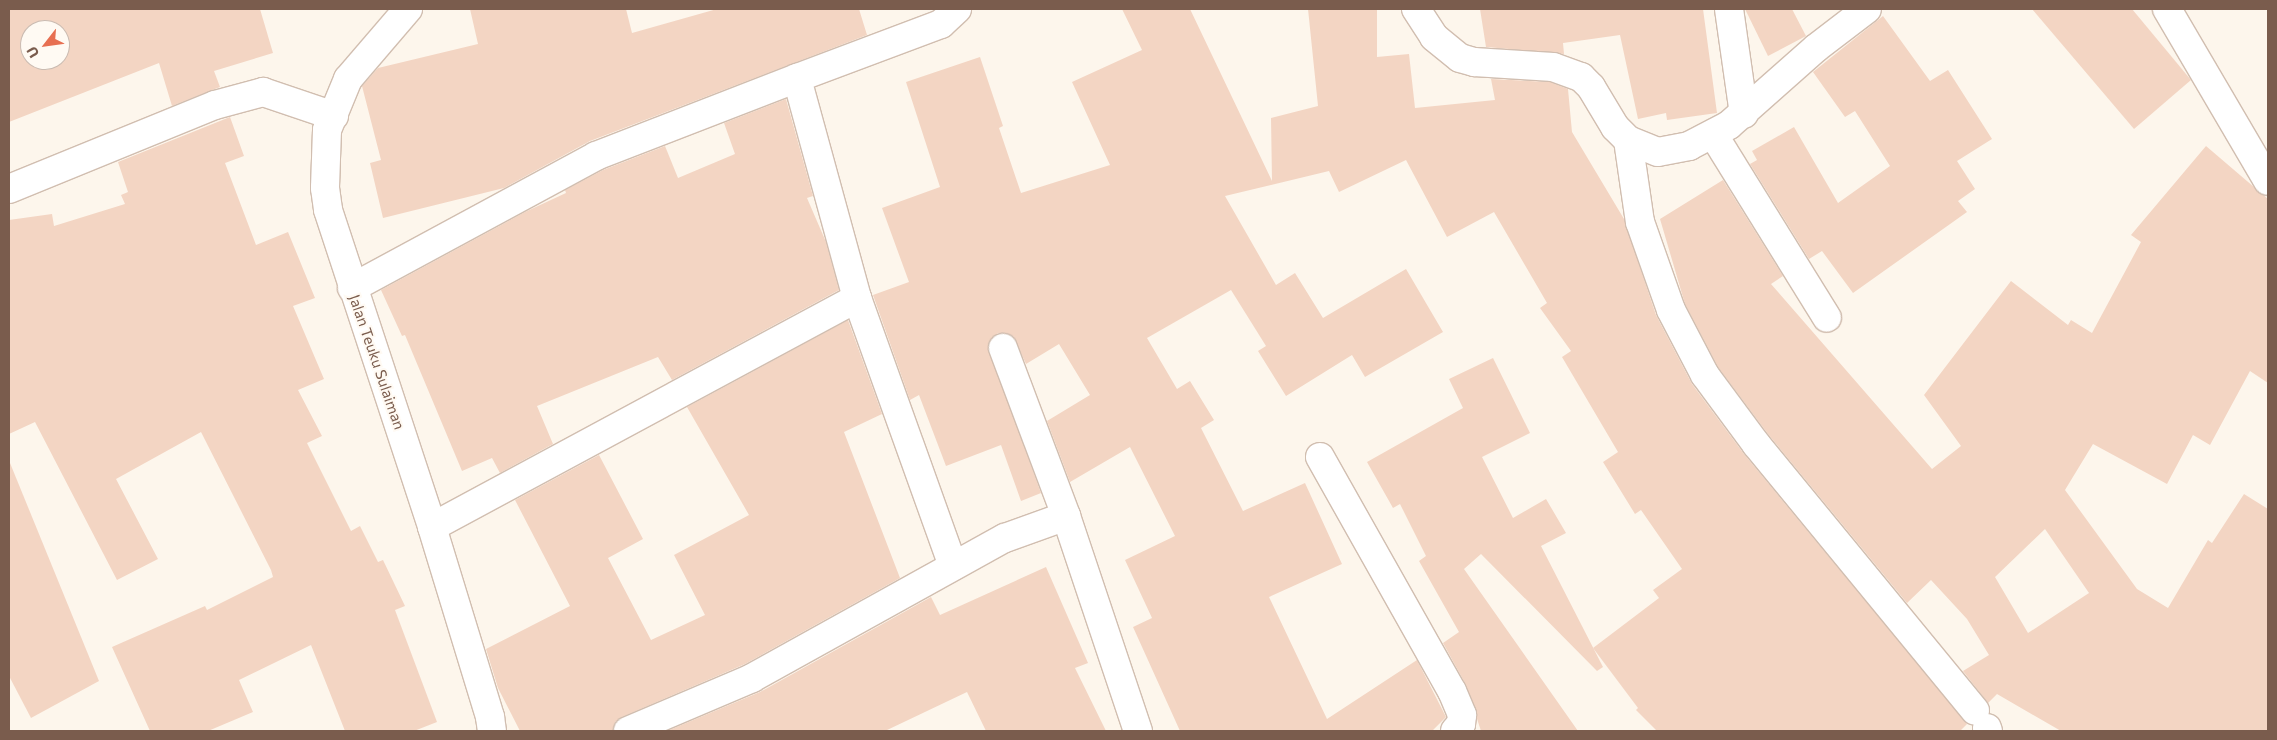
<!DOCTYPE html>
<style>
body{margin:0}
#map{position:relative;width:2277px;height:740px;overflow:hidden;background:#fdf6ec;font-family:Commissioner,sans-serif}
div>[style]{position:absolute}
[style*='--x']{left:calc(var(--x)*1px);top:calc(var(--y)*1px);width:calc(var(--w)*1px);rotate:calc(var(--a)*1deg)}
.building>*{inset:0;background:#f3d5c3}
.roads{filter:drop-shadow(1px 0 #d1beb0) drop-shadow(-1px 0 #d1beb0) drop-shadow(0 1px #d1beb0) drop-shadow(0 -1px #d1beb0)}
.minor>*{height:28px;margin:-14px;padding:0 14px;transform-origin:14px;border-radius:14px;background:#fff}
.tertiary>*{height:28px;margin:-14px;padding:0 14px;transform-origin:14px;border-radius:14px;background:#fff}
span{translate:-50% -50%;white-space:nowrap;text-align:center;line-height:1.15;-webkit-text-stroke:4px #fffaf3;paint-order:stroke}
.street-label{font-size:15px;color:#7a5c4d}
.frame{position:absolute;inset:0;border:10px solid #7a5c4d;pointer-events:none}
.north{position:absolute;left:20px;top:20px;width:50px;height:50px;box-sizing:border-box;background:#fffaf3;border:1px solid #cabbb1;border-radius:50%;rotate:240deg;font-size:14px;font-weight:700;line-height:20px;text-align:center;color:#7a5c4d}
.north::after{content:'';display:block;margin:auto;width:18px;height:22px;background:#e76f51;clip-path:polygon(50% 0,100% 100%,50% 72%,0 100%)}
</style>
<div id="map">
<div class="building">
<i style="clip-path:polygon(evenodd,9px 9px,260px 9px,273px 53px,214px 71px,220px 87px,172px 106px,159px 63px,9px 122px,9px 9px,30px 30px,60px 30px,60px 60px,30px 60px,30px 30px)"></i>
<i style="clip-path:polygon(470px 9px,626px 9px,632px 33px,717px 9px,859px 9px,867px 35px,590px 141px,504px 188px,383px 218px,370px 163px,381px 160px,362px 86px,378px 68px,478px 44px)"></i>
<i style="clip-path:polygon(1122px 9px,1190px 9px,1272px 181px,1271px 118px,1318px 106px,1308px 9px,1377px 9px,1377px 57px,1409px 54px,1415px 108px,1495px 100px,1491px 79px,1550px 82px,1568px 89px,1572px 132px,1624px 219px,1656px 315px,1692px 384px,1744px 454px,1967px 724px,1960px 731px,1657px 731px,1636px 710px,1638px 708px,1593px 648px,1659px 598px,1653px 590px,1682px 569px,1641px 510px,1635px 514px,1603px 462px,1618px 452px,1562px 357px,1571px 351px,1540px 308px,1547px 303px,1494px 212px,1447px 237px,1406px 160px,1339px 192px,1329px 171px,1225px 196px,1276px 285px,1295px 273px,1323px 318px,1406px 269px,1443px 332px,1365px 377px,1352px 355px,1286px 396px,1258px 351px,1266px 346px,1231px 290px,1147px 338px,1177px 389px,1190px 381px,1214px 420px,1201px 428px,1243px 511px,1305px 483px,1342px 564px,1269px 597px,1327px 719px,1417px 660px,1446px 717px,1432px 731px,1180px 731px,1133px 627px,1152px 618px,1125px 560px,1175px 536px,1130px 447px,1070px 482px,1047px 421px,1090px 395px,1059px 344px,1026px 364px,1013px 336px,998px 333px,988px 345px,1041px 493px,1021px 501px,1001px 445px,946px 466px,919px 395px,910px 400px,873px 295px,909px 282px,882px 208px,940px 187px,906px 82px,980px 57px,1003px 126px,999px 128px,1021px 193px,1110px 165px,1072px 82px,1142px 50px)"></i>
<i style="clip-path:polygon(1480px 9px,1703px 9px,1717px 113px,1667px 120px,1666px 113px,1638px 119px,1620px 35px,1563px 43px,1564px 54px,1486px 47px)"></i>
<i style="clip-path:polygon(1745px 9px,1792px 9px,1806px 36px,1768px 56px)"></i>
<i style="clip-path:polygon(2032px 9px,2132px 9px,2191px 80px,2134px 129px)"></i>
<i style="clip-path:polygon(1883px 16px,1930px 81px,1948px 70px,1992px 139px,1957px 161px,1975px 189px,1958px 201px,1967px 212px,1853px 293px,1822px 251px,1809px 259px,1750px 164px,1757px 160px,1752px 151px,1794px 127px,1838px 203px,1890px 166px,1855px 111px,1845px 117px,1813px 72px)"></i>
<i style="clip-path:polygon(786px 99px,813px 196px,807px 198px,826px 242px,839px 290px,672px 380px,658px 357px,537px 406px,553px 444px,500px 473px,492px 458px,462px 471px,405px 335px,402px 336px,381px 290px,525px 212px,566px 193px,565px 190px,603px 170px,665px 146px,678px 178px,735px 154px,724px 123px)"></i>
<i style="clip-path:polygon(230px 117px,244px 156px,225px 163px,256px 245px,288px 232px,315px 298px,293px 306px,324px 379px,298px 390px,322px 436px,307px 443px,351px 531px,360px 526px,378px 562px,383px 560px,405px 606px,395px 610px,437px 722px,414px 731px,345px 731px,311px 645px,239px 680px,253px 712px,208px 731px,150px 731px,112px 647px,205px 606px,207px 610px,273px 577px,271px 570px,201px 432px,116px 479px,158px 559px,117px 580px,35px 422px,9px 434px,9px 220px,52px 214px,54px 226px,125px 204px,121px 195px,128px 192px,118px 162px)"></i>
<i style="clip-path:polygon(evenodd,2206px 146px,2268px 199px,2268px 383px,2250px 371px,2210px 445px,2193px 435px,2167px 484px,2093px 444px,2065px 490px,2137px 589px,2168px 608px,2208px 540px,2212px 543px,2244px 494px,2268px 509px,2268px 731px,2061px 731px,1997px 694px,1988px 703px,1963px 671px,1989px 655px,1967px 619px,1931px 580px,1907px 603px,1768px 434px,1718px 367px,1685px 304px,1660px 219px,1723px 180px,1783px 276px,1771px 284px,1932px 469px,1961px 446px,1924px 395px,2011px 281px,2068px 325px,2071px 320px,2092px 333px,2141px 242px,2131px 235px,2206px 146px,2045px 529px,2089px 593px,2028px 633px,1995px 577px,2045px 529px)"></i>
<i style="clip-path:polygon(848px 320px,882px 414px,844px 432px,900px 578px,745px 664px,622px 717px,615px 722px,613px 731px,520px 731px,498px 688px,486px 649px,570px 606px,515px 500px,599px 455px,643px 539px,608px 558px,651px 640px,705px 615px,674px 555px,749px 515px,687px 407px)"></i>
<i style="clip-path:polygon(1493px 358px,1530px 433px,1482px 457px,1513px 518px,1546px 499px,1566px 533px,1541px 546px,1603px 667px,1597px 671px,1481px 554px,1464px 569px,1578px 731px,1481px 731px,1466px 685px,1443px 643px,1459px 632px,1419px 561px,1426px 556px,1400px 504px,1393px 508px,1367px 462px,1463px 408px,1449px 379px)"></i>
<i style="clip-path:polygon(10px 463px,99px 681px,31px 718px,9px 676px)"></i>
<i style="clip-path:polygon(1046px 567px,1088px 663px,1075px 668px,1106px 731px,986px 731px,967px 692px,885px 731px,667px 731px,760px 692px,931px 597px,940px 615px)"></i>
</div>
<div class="roads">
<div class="minor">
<i style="--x:1416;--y:9;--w:33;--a:57"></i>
<i style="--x:1434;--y:37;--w:33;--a:39"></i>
<i style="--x:1460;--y:58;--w:15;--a:16"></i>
<i style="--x:1474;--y:62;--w:79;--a:3.6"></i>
<i style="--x:1553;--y:67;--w:30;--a:20"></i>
<i style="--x:1581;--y:77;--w:14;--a:45"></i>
<i style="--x:1591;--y:87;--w:47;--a:59"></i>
<i style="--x:1615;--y:127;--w:18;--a:45"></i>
<i style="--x:1628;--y:140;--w:32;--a:22"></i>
<i style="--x:1658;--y:152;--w:32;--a:-11"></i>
<i style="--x:1689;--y:146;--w:45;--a:-27.7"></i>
<i style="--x:1729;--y:125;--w:116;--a:-41.5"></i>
<i style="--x:1816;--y:48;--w:64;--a:-37.4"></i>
<i style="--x:1729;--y:9;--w:106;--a:81.9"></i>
<i style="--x:1713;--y:134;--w:216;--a:58.2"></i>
<i style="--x:1628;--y:140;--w:83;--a:81.7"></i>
<i style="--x:1640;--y:222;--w:93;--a:70.6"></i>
<i style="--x:1671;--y:310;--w:73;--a:62.4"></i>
<i style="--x:1705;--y:375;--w:86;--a:53.5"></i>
<i style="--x:1756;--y:444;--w:345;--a:50.6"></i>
<i style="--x:9;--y:189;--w:222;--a:-22.2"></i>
<i style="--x:215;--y:105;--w:50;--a:-15.2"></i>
<i style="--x:263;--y:92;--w:75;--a:18.7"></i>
<i style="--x:352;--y:288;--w:277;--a:-28.4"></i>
<i style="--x:596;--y:156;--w:216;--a:-21.2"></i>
<i style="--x:1003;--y:348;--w:179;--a:69.4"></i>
<i style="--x:1320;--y:457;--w:269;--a:60.6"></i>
<i style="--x:1452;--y:691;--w:26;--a:67"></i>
<i style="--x:1462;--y:715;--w:9;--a:96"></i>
<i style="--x:1461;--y:724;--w:9;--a:131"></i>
<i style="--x:432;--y:527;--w:483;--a:-28.3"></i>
<i style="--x:953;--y:566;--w:285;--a:-109.7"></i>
<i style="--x:857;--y:298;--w:228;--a:-105.3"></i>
<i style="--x:797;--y:78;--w:154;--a:-20.6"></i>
<i style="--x:941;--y:24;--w:22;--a:-43"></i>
<i style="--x:1987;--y:728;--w:3;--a:72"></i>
<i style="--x:628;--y:731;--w:135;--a:-23.1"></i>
<i style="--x:752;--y:678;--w:289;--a:-29"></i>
<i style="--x:1005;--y:538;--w:65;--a:-19.8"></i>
<i style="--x:1066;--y:516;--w:227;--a:71.5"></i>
</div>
<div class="tertiary">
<i style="--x:408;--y:9;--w:92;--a:130.6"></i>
<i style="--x:348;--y:79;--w:55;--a:112.4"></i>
<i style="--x:327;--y:130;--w:58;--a:92"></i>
<i style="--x:325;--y:188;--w:22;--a:82"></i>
<i style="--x:328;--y:210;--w:334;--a:71.8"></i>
<i style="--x:432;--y:527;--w:199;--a:73"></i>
<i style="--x:490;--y:717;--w:14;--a:82"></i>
<i style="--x:2167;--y:9;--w:199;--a:59.6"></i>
</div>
</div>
<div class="street-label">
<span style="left:377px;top:362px;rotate:71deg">Jalan Teuku Sulaiman</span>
</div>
<div class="frame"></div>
<div class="north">U</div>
</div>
